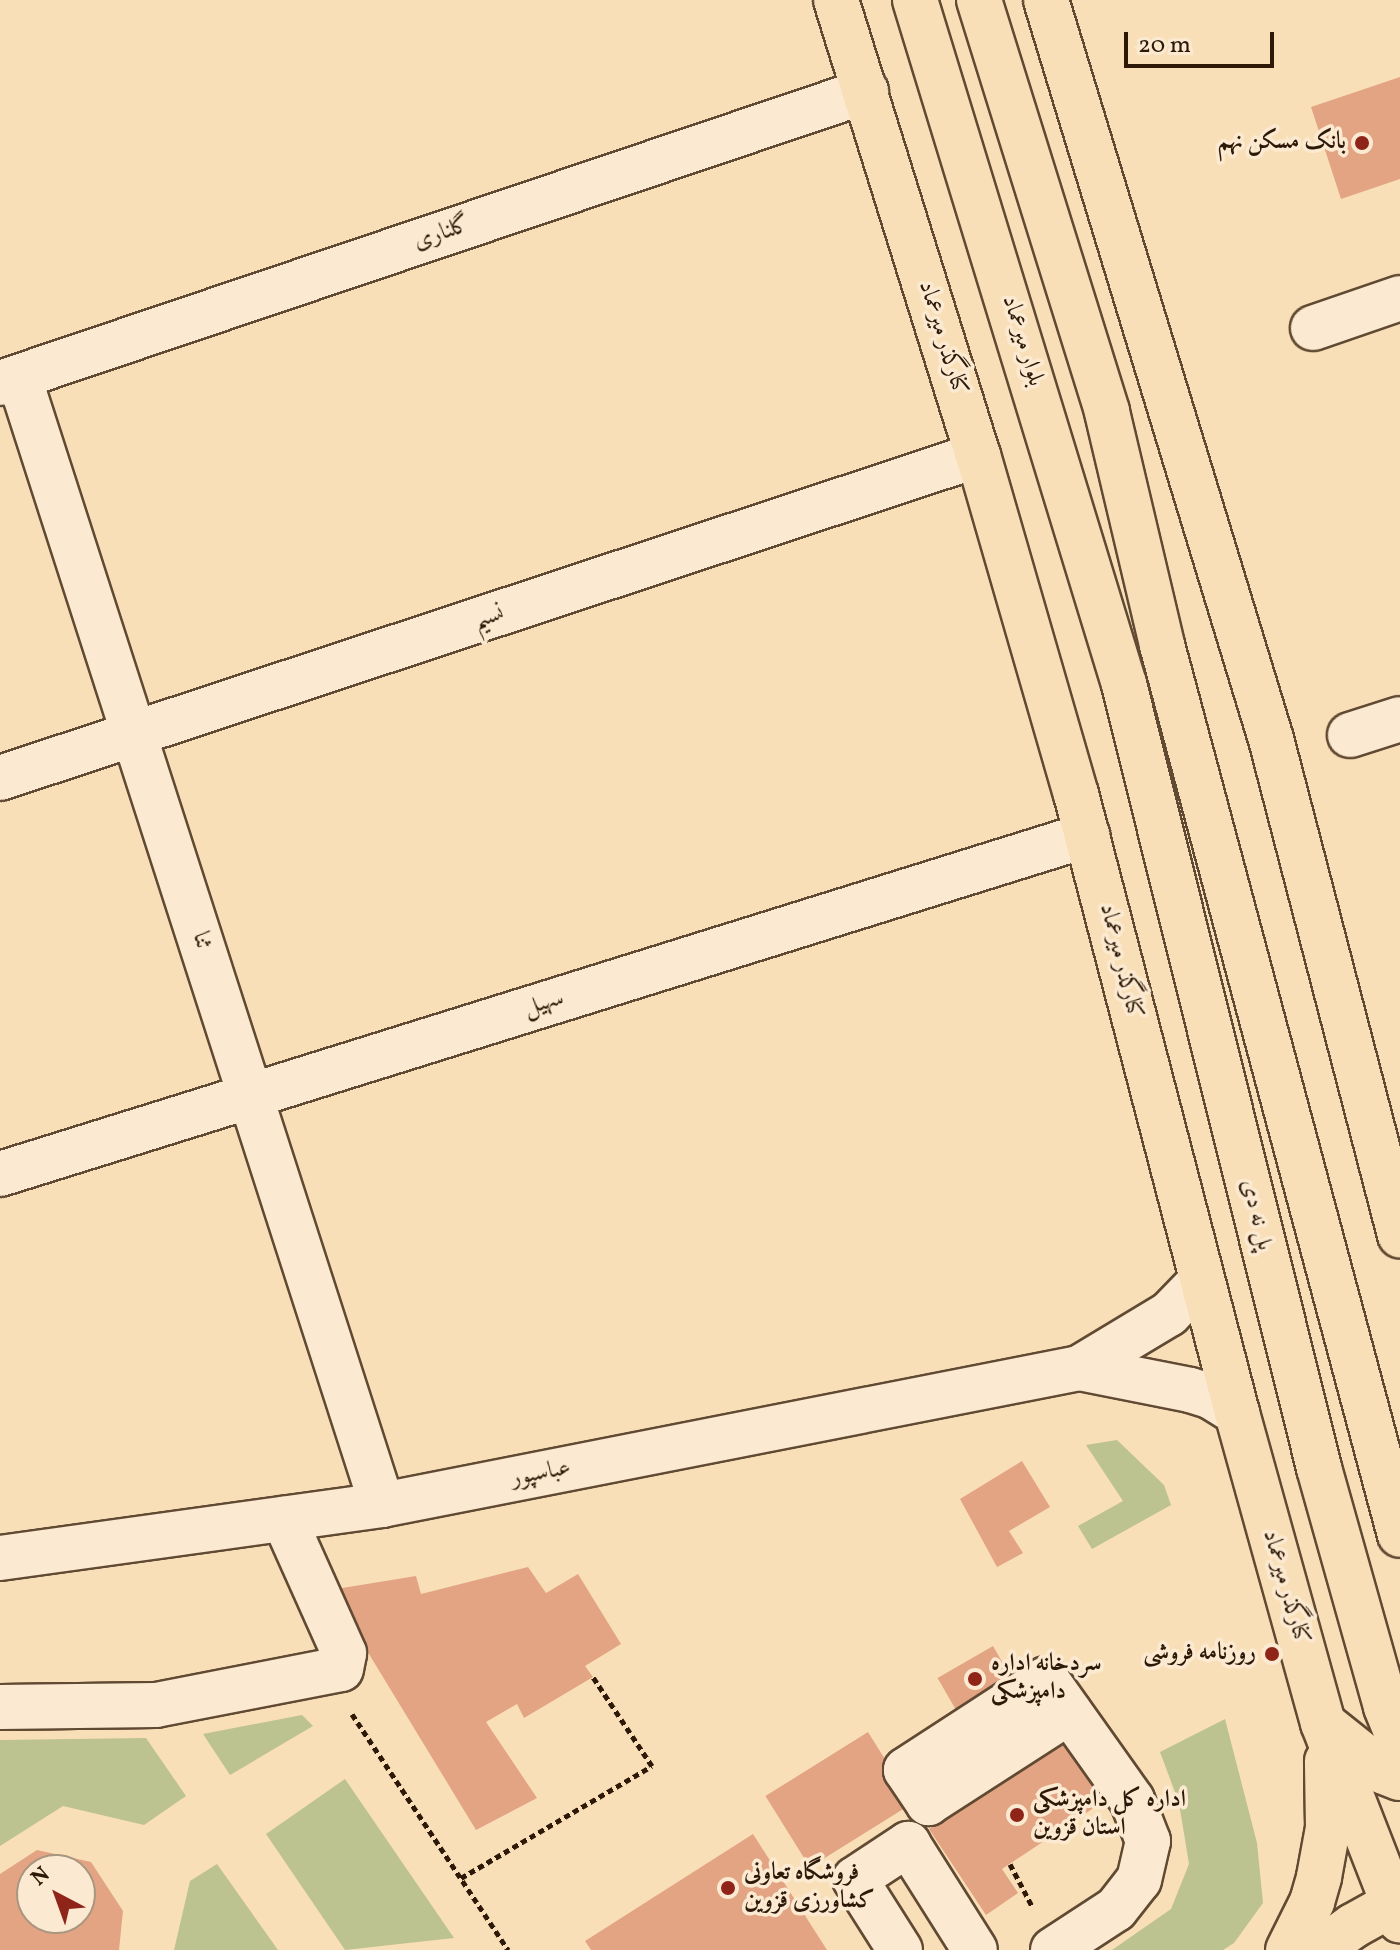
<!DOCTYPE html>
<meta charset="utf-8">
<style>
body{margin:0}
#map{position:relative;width:1400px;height:1950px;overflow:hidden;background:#f9dfb8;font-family:Vollkorn,Amiri,serif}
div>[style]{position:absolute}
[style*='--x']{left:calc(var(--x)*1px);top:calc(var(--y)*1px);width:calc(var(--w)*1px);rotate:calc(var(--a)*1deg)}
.green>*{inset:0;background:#bcc290}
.building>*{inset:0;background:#e3a483;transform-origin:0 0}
.path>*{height:5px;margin-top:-2.5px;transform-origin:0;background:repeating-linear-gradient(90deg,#2e1807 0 6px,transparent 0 10px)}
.roads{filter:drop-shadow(2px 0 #614a33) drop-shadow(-2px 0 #614a33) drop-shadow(0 2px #614a33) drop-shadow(0 -2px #614a33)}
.minor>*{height:44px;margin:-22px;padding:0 22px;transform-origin:22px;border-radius:22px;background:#fbead1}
.major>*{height:44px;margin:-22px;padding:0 22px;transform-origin:22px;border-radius:22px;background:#f9dfb8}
.dots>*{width:22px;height:22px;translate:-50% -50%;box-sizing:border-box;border:4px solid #fbead1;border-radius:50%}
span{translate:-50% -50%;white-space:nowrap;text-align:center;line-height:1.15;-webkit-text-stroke:7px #fbead1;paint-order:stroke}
.poi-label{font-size:24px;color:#2e1807;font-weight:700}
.right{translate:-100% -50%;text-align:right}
.left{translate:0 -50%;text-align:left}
.street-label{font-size:24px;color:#2e1807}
.north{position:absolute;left:16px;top:1854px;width:80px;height:80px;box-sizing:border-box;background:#fbead1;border:2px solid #a99680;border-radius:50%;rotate:319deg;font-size:22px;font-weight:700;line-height:32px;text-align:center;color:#2e1807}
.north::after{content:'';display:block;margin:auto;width:28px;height:36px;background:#8f2418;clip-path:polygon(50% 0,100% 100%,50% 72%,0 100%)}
.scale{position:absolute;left:1124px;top:32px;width:150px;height:36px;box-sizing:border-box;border:4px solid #2e1807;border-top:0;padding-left:10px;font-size:24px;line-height:28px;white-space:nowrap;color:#2e1807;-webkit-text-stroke:6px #fbead1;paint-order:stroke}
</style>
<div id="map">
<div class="green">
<i style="clip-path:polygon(1117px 1440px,1164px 1485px,1171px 1505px,1092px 1549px,1078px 1526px,1123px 1501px,1086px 1445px)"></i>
<i style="clip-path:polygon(302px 1715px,313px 1726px,230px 1775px,203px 1734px)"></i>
<i style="clip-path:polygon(1225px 1719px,1257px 1843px,1263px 1903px,1234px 1943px,1223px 1950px,1112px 1950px,1171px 1909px,1189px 1864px,1179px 1803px,1160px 1752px)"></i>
<i style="clip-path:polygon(146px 1738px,186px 1796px,144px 1825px,63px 1806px,0 1846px,0 1740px)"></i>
<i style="clip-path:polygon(345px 1779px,454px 1938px,345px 1950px,266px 1834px)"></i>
<i style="clip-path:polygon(217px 1864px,278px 1950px,174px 1950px,190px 1881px)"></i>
</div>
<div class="building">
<i style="clip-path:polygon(1400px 77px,1400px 179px,1341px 199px,1311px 107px)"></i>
<i style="clip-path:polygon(1022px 1461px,1050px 1507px,1009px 1531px,1023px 1553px,997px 1567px,960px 1499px)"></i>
<i style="clip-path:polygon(528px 1567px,546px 1593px,578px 1574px,621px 1644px,585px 1666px,593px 1677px,524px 1718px,517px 1704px,486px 1722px,537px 1798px,476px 1830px,330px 1590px,416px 1576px,421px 1594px)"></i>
<i style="left:993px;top:1646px;width:38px;height:64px;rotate:60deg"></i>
<i style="left:868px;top:1732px;width:84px;height:121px;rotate:58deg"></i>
<i style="clip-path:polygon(1063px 1740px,1104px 1801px,1002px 1869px,1018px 1893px,986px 1915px,929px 1829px)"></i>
<i style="clip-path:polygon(753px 1834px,827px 1950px,591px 1950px,585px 1941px)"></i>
<i style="clip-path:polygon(evenodd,37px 1850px,91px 1862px,123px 1911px,119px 1950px,0 1950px,0 1874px,37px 1850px,32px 1870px,80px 1870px,80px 1918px,32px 1918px,32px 1870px)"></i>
</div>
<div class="path">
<i style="--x:352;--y:1714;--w:283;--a:56.5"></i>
<i style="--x:1010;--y:1864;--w:47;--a:62.4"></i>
<i style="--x:461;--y:1878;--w:221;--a:-30.4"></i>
<i style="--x:652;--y:1766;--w:107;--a:-123.5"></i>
</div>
<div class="roads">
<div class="minor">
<i style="--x:1313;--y:328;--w:92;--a:-19"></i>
<i style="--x:19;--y:377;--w:1185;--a:72.16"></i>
<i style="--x:0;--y:383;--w:914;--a:-18.63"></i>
<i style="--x:1350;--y:735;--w:52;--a:-17.7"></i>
<i style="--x:0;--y:778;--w:1030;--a:-18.28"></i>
<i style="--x:0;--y:1174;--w:1139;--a:-17.32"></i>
<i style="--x:1079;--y:1368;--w:113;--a:11.2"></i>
<i style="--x:1190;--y:1390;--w:21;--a:17"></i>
<i style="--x:1210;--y:1396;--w:32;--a:32"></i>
<i style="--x:0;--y:1558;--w:386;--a:-7.9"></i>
<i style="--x:382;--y:1505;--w:710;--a:-11.12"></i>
<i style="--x:1079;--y:1368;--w:105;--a:-31"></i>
<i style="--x:1169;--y:1314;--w:47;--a:-45.9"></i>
<i style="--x:0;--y:1707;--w:156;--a:-0.7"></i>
<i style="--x:156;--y:1705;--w:188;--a:-11"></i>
<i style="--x:341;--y:1669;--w:16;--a:-79"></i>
<i style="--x:344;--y:1653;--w:147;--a:-114.1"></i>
<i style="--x:900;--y:1950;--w:84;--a:-122.4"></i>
<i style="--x:855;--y:1879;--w:64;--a:-33.4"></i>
<i style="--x:908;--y:1844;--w:125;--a:57.7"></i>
<i style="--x:1053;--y:1950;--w:75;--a:-33.1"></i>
<i style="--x:1116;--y:1909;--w:37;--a:-52"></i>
<i style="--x:1139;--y:1880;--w:40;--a:-77"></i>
<i style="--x:1148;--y:1841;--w:44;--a:-111.3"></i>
<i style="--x:1132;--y:1800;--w:148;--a:-125.4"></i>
<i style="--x:1046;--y:1679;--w:167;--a:147"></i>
<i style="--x:906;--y:1770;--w:40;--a:56"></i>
<i style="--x:928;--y:1803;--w:168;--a:-32.8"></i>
</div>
<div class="major">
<i style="--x:836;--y:0;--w:477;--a:72.7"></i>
<i style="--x:978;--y:455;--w:353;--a:73.9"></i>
<i style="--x:1076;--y:794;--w:640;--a:75.42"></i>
<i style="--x:1237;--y:1413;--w:322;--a:74.5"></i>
<i style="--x:1323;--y:1723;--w:212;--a:68.7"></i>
<i style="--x:915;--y:0;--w:715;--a:73.01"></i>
<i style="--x:1124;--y:684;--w:808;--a:76.03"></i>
<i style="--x:1319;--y:1468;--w:248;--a:74.3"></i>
<i style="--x:1386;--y:1707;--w:38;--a:68"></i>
<i style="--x:979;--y:0;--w:431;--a:72.7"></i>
<i style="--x:1107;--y:412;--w:239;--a:76.7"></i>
<i style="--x:1162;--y:645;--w:921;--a:75.03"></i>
<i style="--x:1046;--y:0;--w:772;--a:73.07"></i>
<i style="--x:1271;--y:739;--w:513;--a:75.42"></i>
<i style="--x:1325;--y:1725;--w:75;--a:38.5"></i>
<i style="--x:1384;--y:1772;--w:17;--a:21"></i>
<i style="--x:1288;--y:1950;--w:54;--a:-63.4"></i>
<i style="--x:1312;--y:1902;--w:26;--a:-74"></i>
<i style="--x:1319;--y:1877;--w:50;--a:-79.6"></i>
<i style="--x:1328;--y:1828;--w:67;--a:-90.9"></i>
<i style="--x:1320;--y:1950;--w:41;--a:-36"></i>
<i style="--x:1353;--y:1926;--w:54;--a:-29"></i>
</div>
</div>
<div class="dots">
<i style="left:1362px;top:143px;background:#8f2418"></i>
<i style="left:1272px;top:1654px;background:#8f2418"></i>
<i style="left:975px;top:1679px;background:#8f2418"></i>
<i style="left:1017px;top:1815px;background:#8f2418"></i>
<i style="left:728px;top:1888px;background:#8f2418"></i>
</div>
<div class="poi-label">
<span class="right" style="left:1346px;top:143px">بانک مسکن نهم</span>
<span class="right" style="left:1256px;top:1654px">روزنامه فروشی</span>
<span class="left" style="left:991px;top:1679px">سردخانه اداره<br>دامپزشکی</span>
<span class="left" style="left:1033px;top:1815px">اداره کل دامپزشکی<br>استان قزوین</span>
<span class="left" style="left:744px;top:1888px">فروشگاه تعاونی<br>کشاورزی قزوین</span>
</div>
<div class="street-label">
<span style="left:442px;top:234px;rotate:-19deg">گلناری</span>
<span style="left:942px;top:338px;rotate:73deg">کنارگذر میرعماد</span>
<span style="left:1022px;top:341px;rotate:73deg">بلوار میرعماد</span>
<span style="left:489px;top:618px;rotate:-18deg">نسیم</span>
<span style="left:201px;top:941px;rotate:72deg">ثنا</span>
<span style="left:1120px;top:961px;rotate:76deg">کنارگذر میرعماد</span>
<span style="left:544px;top:1004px;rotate:-17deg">سهیل</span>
<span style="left:1256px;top:1215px;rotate:76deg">پل نه دی</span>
<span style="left:541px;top:1474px;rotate:-11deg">عباسپور</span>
<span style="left:1285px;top:1587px;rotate:74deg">کنارگذر میرعماد</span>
</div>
<div class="north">N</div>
<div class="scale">20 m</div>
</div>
